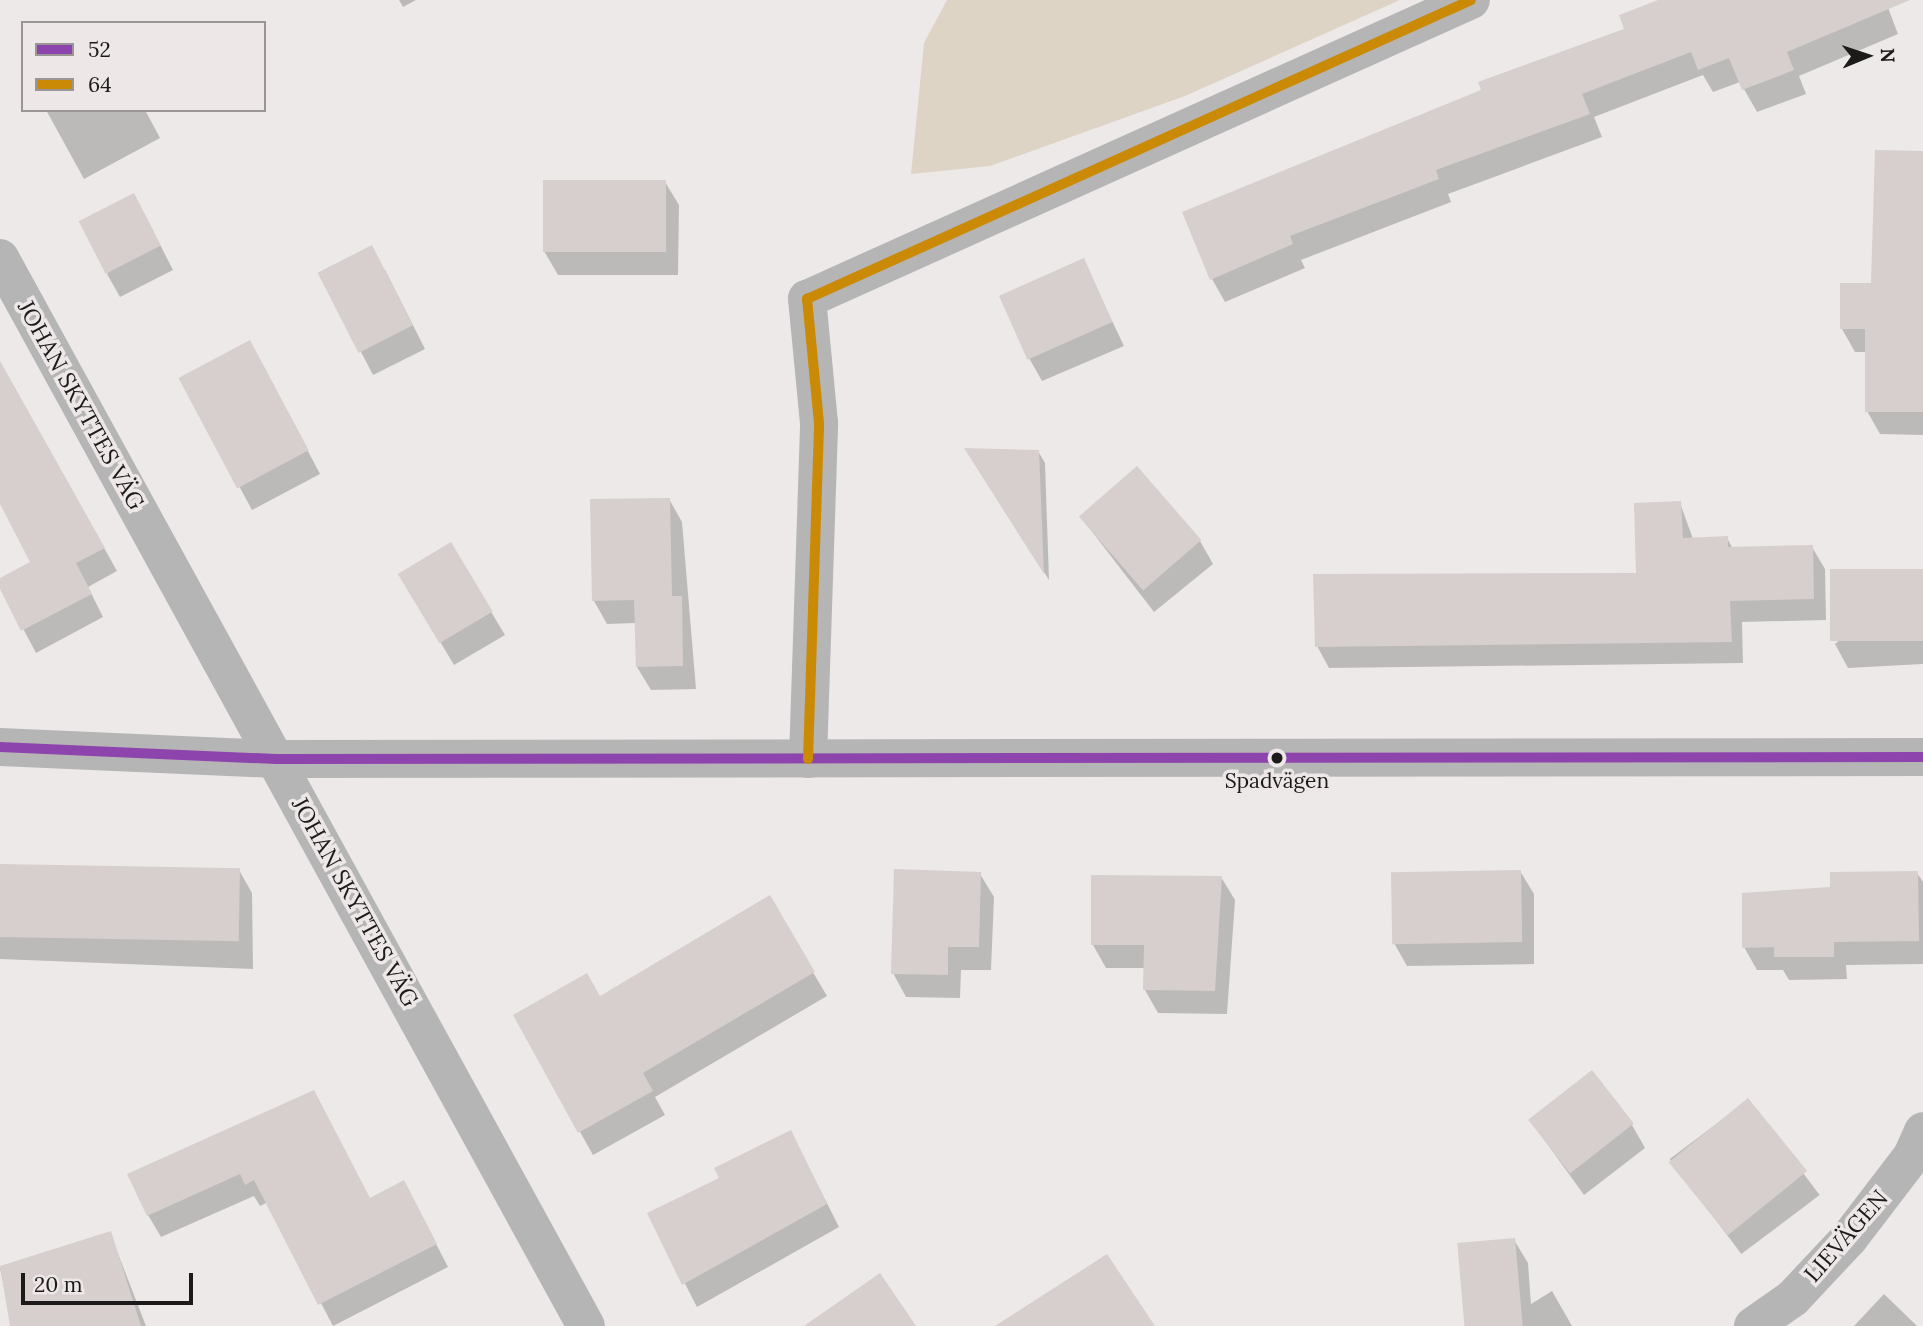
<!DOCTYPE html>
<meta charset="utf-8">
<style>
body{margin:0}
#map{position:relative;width:1923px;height:1326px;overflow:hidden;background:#ece9e8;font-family:Lora,serif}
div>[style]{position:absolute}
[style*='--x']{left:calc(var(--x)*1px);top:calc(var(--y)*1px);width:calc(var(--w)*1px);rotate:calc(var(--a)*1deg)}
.green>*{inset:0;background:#ded4c6}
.shadow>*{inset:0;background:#0003;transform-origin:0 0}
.building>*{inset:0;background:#d7cece;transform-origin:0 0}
.minor>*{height:38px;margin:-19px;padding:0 19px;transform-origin:19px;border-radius:19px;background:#b6b5b5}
.bus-1>*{height:10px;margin:-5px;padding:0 5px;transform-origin:5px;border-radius:5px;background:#8e44ad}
.bus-2>*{height:10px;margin:-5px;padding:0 5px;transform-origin:5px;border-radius:5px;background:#cb8a05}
.dots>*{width:19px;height:19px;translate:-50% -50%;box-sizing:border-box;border:4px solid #ede8e7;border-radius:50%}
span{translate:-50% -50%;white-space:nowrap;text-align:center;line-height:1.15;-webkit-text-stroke:7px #ede8e7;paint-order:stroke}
.bus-label{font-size:21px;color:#1c1a1a}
.street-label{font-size:23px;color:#1c1a1a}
.legend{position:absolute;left:21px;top:21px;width:245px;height:91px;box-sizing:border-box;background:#ede8e7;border:2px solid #999695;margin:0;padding:9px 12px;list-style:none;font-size:21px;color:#1c1a1a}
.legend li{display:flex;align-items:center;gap:14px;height:35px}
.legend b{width:35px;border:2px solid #999695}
.north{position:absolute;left:1832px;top:21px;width:70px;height:70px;-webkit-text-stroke:5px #ede8e7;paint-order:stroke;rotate:88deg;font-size:19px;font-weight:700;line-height:28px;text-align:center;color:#1c1a1a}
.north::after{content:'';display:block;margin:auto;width:24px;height:32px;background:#1c1a1a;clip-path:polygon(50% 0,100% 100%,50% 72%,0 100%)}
.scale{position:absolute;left:21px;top:1273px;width:172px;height:32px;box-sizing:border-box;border:4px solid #1c1a1a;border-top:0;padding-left:9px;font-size:21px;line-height:24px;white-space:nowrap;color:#1c1a1a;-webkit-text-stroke:5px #ede8e7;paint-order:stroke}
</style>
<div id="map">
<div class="green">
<i style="clip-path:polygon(947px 0,1400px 0,1185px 96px,990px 166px,911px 174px,924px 43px)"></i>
</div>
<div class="shadow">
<i style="clip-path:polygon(399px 0,416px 0,403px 7px)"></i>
<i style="clip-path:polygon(1661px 0,1900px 0,1887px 5px,1898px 34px,1799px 76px,1806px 94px,1757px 112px,1740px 82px,1713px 92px,1703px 75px,1594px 117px,1602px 137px,1448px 194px,1451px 202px,1301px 260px,1305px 268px,1225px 302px,1212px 279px,1626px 30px)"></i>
<i style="clip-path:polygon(46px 110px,145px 110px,160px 138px,84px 179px)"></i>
<i style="clip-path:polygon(1923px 153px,1923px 435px,1880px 434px,1867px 411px,1867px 352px,1855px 352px,1842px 329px,1873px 285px)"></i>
<i style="clip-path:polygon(665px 182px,679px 205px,678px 275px,558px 275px,544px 251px)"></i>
<i style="clip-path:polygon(147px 219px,173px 270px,120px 297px,107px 274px)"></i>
<i style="clip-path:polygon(1083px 260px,1124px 346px,1042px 381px,1029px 358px)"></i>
<i style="clip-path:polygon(385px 270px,425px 349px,373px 375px,320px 273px)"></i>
<i style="clip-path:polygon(0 362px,117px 571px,88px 587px,103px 617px,36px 653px,0 585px,33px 562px,0 499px)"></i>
<i style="clip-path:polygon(263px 366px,320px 474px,252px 510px,181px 379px)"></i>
<i style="clip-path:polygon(1038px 451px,1045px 463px,1049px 580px,973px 459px)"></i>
<i style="clip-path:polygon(669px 499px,682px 522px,696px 689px,651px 690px,637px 667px,636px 623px,607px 624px,594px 601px)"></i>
<i style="clip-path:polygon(1680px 503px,1693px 539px,1727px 538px,1733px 549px,1812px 547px,1825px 569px,1826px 620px,1742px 622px,1743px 663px,1329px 668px,1317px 646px,1638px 575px)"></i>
<i style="clip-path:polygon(1080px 516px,1200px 541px,1213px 564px,1154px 612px)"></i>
<i style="clip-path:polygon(451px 545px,505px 635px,454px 665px,414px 598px)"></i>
<i style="clip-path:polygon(1923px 572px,1923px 664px,1848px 668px,1835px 644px)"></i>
<i style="clip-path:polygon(0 866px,239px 870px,252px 893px,253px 969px,0 959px)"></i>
<i style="clip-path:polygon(1520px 871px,1534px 894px,1534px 964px,1407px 966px,1394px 943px)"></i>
<i style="clip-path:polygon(1917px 873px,1923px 882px,1923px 964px,1846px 965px,1847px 979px,1789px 980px,1783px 970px,1757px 970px,1744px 947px,1832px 888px)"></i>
<i style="clip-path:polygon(980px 874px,994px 897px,991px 970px,961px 970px,960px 998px,906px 997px,893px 973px)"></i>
<i style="clip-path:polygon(1221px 877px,1235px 900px,1227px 1014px,1158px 1013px,1145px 990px,1145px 968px,1106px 968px,1093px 945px)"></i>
<i style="clip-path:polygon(769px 898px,827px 996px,655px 1097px,665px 1115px,593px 1155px,515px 1016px,599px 998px)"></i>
<i style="clip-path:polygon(313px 1092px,370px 1199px,416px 1205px,448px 1267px,333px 1326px,268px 1202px,260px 1206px,254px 1196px,161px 1237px,148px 1215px)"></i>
<i style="left:1748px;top:1100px;width:119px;height:98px;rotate:53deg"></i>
<i style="clip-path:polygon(1530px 1120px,1632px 1125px,1645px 1148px,1584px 1195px)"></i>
<i style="clip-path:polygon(791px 1132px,839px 1227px,697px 1307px,649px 1214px,722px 1178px)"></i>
<i style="clip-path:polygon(110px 1233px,146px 1326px,12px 1326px,0 1268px)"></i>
<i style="clip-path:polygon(1514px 1240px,1528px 1263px,1531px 1304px,1552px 1291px,1572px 1326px,1465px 1326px)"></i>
<i style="clip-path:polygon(1884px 1294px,1917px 1326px,1854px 1326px)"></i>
</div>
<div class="building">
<i style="clip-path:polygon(1658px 0,1910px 0,1787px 52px,1794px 70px,1742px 90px,1729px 58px,1698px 70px,1691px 52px,1582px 94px,1590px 114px,1436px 170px,1439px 179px,1290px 236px,1293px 244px,1210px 280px,1182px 212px,1481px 90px,1478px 82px,1624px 29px,1619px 15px)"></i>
<i style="clip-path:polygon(1875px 150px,1923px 151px,1923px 412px,1865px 412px,1865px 329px,1840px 329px,1840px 283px,1871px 283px)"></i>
<i style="left:543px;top:180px;width:123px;height:72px"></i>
<i style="left:134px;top:193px;width:59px;height:62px;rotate:63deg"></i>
<i style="left:372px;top:245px;width:90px;height:61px;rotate:63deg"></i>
<i style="left:1084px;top:258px;width:70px;height:93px;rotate:66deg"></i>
<i style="left:250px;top:340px;width:125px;height:81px;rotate:62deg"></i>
<i style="clip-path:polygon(0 361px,105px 548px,76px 563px,92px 594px,21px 631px,0 589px,0 578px,30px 562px,0 504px)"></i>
<i style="clip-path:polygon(964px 448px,1039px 450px,1044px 574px)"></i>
<i style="left:1137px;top:466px;width:98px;height:77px;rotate:49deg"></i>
<i style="clip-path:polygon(670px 498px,672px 596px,682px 596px,683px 666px,636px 667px,634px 600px,592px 601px,590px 499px)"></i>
<i style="clip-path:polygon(1681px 501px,1683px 538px,1728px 536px,1728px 547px,1813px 545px,1814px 599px,1730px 601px,1732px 642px,1315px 647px,1313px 574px,1636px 573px,1634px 503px)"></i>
<i style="left:451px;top:542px;width:81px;height:62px;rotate:59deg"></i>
<i style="left:1923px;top:569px;width:72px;height:93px;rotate:90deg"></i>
<i style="left:0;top:864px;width:240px;height:73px;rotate:1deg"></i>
<i style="clip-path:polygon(894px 869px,981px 872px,979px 947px,948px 947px,948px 975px,891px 974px)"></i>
<i style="left:1521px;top:870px;width:72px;height:130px;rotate:89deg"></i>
<i style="clip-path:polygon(1918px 871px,1919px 941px,1834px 942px,1834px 957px,1774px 957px,1774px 947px,1742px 948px,1742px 893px,1830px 887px,1830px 872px)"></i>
<i style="clip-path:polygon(1091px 875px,1222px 876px,1215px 991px,1143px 990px,1144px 945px,1091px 945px)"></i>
<i style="clip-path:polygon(770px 895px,815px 972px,643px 1073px,653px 1091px,578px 1133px,513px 1015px,587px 973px,600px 996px)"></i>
<i style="left:1592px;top:1070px;width:68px;height:81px;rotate:52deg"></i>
<i style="clip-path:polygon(314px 1090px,370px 1198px,404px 1180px,437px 1244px,318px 1305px,254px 1180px,245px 1185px,240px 1174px,147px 1216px,127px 1174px)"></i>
<i style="left:1748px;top:1098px;width:94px;height:102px;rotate:51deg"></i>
<i style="clip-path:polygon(791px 1130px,827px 1204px,682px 1285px,647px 1213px,719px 1178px,714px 1168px)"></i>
<i style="clip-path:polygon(111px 1231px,141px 1326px,10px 1326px,0 1266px)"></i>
<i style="left:1515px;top:1238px;width:88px;height:58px;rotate:85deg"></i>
<i style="clip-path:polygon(1107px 1254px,1155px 1326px,995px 1326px)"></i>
<i style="clip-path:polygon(880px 1273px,916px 1326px,804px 1326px)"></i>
</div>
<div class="minor">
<i style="--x:0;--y:258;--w:1218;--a:61.25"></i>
<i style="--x:0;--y:747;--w:277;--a:2.5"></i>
<i style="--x:277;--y:759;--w:1646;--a:-0.07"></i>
<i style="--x:808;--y:759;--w:336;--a:-88.1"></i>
<i style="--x:819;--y:423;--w:125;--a:-95.5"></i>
<i style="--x:807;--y:299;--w:728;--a:-24.24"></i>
<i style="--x:1753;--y:1326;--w:49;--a:-35"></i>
<i style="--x:1793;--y:1298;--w:83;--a:-46.9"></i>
<i style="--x:1850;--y:1237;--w:102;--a:-52.6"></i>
<i style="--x:1912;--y:1156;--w:27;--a:-66"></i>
</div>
<div class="bus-1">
<i style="--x:0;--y:747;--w:277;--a:2.5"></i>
<i style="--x:277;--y:759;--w:1646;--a:-0.07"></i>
</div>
<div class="bus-2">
<i style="--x:808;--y:759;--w:336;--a:-88.1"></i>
<i style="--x:819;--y:423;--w:125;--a:-95.5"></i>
<i style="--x:807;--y:299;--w:728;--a:-24.24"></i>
</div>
<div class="dots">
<i style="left:1277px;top:758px;background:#1c1a1a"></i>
</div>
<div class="bus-label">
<span style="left:1277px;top:781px">Spadvägen</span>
</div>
<div class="street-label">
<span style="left:81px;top:405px;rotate:61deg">JOHAN SKYTTES VÄG</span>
<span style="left:355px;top:902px;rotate:61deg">JOHAN SKYTTES VÄG</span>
<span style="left:1846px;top:1236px;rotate:-49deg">LIEVÄGEN</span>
</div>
<ul class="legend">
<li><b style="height:9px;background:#8e44ad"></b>52</li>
<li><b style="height:9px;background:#cb8a05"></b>64</li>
</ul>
<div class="north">N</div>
<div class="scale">20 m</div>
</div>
